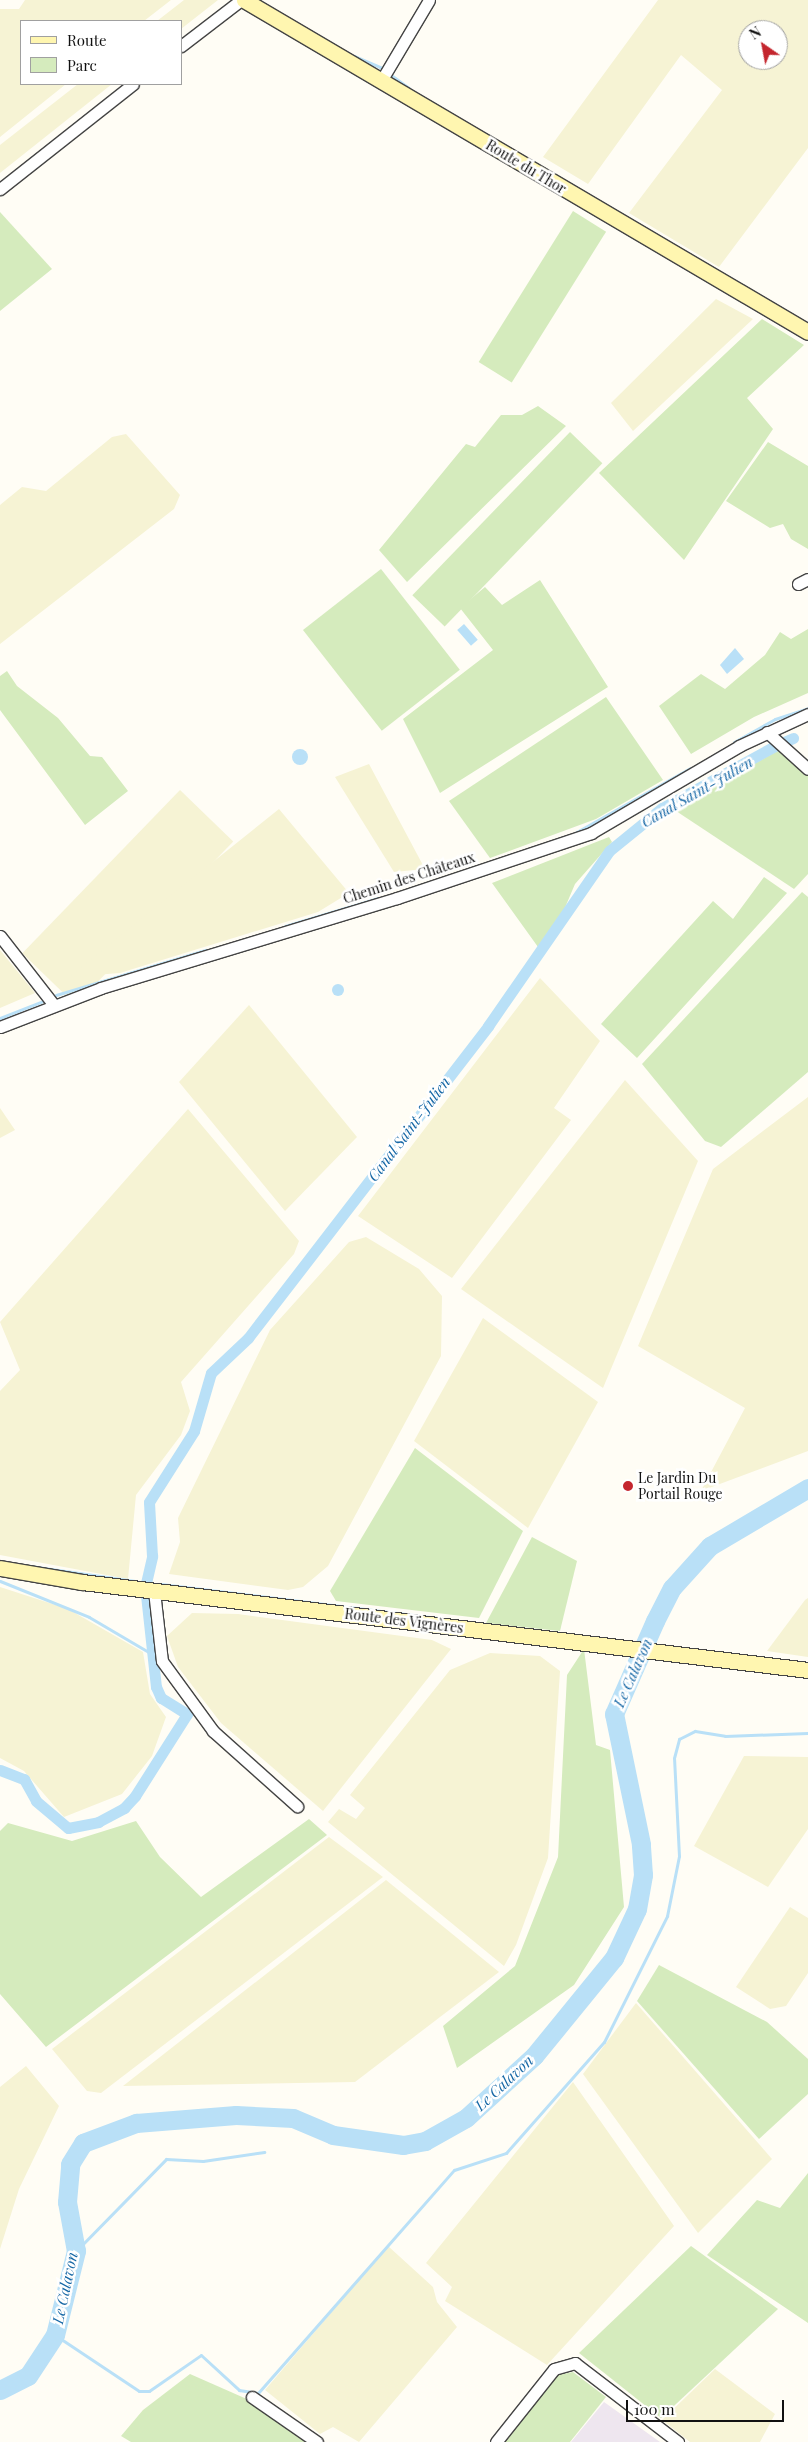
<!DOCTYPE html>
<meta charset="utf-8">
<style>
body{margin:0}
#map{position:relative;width:808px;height:2442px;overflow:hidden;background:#fffdf5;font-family:"Playfair Display",serif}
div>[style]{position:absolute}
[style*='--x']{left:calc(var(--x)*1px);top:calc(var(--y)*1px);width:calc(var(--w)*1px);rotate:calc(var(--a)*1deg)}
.industrial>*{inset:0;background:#eee6ef}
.farmland>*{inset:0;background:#f6f3d4;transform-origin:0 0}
.green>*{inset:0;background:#d5ebbd;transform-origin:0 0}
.water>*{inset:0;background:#b9e0f7;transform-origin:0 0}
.round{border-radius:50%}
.stream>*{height:3px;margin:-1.5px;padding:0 1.5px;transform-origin:1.5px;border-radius:1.5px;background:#b9e0f7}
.canal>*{height:11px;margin:-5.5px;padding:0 5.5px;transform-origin:5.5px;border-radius:5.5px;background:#b9e0f7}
.river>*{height:19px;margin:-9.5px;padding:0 9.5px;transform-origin:9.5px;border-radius:9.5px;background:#b9e0f7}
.roads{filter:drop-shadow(1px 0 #444) drop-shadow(-1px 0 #444) drop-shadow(0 1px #444) drop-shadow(0 -1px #444)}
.street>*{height:11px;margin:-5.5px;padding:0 5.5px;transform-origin:5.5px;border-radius:5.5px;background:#fff}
.secondary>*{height:15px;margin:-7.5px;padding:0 7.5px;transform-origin:7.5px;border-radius:7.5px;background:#fff6b0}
.dots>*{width:14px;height:14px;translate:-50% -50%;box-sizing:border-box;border:2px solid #fff;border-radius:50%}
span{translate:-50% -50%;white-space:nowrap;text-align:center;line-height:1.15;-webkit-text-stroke:5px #fff;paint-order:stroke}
.street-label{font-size:14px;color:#111}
.poi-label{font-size:14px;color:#111}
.left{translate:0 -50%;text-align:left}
.water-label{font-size:15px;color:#1768a6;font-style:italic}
.legend{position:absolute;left:20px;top:20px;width:162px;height:65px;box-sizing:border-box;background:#fff;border:1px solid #a0a0a0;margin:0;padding:6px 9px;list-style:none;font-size:15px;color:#111}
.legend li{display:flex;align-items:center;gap:10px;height:25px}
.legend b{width:25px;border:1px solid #a0a0a0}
.north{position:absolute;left:738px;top:20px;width:50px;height:50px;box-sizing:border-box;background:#fff;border:1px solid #a0a0a0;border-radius:50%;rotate:327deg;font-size:14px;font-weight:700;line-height:20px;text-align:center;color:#111}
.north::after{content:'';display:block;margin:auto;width:18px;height:22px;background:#c4262e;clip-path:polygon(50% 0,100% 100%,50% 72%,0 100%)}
.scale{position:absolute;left:626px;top:2400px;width:158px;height:22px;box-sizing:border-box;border:2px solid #111;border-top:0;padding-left:6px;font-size:15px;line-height:18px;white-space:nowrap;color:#111;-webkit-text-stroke:4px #fff;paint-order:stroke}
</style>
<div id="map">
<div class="industrial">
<i style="clip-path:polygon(604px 2402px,660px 2442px,571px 2442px)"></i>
</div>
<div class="farmland">
<i style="clip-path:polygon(25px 0,171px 0,144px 21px,21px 21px,21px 84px,66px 84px,0 137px,0 9px,19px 9px)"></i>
<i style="clip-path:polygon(184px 0,218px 0,181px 29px,181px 21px,157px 21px)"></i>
<i style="clip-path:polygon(evenodd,658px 0,808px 0,808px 148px,719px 267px,629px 213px,722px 90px,681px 55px,588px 184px,543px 157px,658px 0,748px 30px,778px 30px,778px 60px,748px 60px,748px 30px)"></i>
<i style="clip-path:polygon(78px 84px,112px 84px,0 173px,0 145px)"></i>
<i style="clip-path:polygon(716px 299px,753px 319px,633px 431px,611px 403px)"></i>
<i style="clip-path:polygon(126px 434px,180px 495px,174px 509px,0 644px,0 505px,22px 487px,46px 491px,112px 437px)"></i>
<i style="clip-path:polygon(369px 764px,425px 869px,394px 872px,335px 777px)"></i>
<i style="left:180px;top:790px;width:74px;height:227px;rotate:44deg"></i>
<i style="clip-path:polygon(279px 809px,349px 893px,318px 912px,120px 973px,69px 977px)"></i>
<i style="clip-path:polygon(0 950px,35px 993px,0 1008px)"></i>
<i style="clip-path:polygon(540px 978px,600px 1041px,554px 1108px,571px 1120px,452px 1278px,358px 1216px)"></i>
<i style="clip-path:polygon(249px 1005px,357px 1137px,285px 1211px,179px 1082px)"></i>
<i style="clip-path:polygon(625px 1080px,698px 1161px,603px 1388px,461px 1289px)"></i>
<i style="clip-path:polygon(808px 1097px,808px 1451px,701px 1491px,745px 1408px,638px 1346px,713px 1169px)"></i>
<i style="clip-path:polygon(0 1108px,15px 1130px,0 1138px)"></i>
<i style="clip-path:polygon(188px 1109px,299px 1241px,294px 1254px,181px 1382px,190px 1411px,181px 1435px,136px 1495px,128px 1579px,0 1555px,0 1391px,20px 1370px,0 1322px)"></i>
<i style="clip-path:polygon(366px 1237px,419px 1269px,442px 1296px,441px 1356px,328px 1566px,303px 1587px,288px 1590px,169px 1574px,180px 1542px,178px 1518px,270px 1330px,349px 1242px)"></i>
<i style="clip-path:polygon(483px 1318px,598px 1402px,528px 1528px,414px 1441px)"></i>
<i style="clip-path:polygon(0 1587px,68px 1609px,143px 1652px,150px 1694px,166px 1717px,152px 1756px,122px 1794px,64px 1817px,24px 1771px,0 1758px)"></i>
<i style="clip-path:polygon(808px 1598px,808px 1657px,767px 1651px,805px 1600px)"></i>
<i style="clip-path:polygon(192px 1613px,238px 1614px,432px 1640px,451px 1649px,323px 1811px,221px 1723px,178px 1667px,167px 1636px)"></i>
<i style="clip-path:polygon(490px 1653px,540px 1656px,560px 1671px,548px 1858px,516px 1945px,504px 1966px,328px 1822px,339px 1809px,356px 1819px,365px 1808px,350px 1795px,450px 1670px)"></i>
<i style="clip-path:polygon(744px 1756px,808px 1757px,808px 1829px,768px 1887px,694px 1846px)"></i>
<i style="clip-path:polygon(329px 1837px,383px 1877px,101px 2093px,87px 2091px,52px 2049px)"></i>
<i style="clip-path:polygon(386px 1880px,499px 1972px,355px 2082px,123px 2086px)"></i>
<i style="clip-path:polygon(790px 1907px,808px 1918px,808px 1973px,786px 2006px,770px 2009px,736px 1987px)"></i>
<i style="clip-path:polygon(636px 2003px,772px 2159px,698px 2233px,583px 2074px)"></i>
<i style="clip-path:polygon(26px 2066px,59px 2106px,19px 2189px,0 2249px,0 2087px)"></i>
<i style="clip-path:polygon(573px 2082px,674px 2226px,547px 2365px,445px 2301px,452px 2287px,426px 2263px)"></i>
<i style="clip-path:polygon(388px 2246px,433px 2287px,437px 2302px,457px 2327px,359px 2442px,333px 2427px,320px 2434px,265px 2390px)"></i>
<i style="clip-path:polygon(715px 2369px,775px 2414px,760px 2442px,690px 2442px,662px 2420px)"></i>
</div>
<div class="green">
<i style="left:573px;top:211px;width:39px;height:178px;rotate:32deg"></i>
<i style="clip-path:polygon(0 212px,52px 269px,0 311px)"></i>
<i style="clip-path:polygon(762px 319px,804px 345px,747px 398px,773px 429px,684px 560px,599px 473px)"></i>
<i style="clip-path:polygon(538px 406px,566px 426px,407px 582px,379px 550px,466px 444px,475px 447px,501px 415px,522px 415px)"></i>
<i style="left:570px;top:432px;width:45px;height:227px;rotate:44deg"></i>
<i style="clip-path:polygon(768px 442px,808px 466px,808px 549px,791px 539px,783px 524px,770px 528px,726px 501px)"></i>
<i style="left:381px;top:569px;width:128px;height:99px;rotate:52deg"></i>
<i style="clip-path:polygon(540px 580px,608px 687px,440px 793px,403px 719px,493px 650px,460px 608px,485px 587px,502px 605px)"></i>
<i style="clip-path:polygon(808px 629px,808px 693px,754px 717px,691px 754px,659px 706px,701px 674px,725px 689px,765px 655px,780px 632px,791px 639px)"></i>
<i style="clip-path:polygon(7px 671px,17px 686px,58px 718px,90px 756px,102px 757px,128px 791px,85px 825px,0 710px,0 676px)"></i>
<i style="clip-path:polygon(606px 697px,663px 780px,596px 819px,490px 858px,449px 801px)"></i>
<i style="clip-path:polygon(781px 749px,808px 774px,808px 874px,794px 889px,673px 809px)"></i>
<i style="clip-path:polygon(609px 837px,612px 842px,575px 884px,561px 917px,538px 947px,492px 883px)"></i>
<i style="clip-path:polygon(764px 877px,787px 893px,637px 1058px,601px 1024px,713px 901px,733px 919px)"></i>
<i style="clip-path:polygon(802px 892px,808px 897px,808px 1072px,721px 1147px,705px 1141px,642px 1064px)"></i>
<i style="clip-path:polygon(415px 1448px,523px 1531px,479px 1618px,336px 1601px,330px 1591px)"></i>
<i style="clip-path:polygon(532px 1537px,577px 1561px,560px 1631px,486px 1623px)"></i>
<i style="clip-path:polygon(584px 1649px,596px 1745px,610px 1750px,624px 1907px,574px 1985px,457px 2068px,443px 2026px,515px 1966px,558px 1857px,567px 1675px)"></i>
<i style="clip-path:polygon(309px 1819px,327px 1835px,46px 2047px,0 1994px,0 1831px,8px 1823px,72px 1841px,136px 1821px,160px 1857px,201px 1897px)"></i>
<i style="clip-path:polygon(659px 1965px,767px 2022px,808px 2059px,808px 2094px,759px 2139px,637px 2001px)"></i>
<i style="clip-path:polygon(808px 2173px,808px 2323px,707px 2255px,757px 2200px,780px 2208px)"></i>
<i style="clip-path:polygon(691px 2246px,778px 2309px,661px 2418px,579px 2353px)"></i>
<i style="clip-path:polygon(573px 2372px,606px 2397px,570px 2442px,504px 2442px,558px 2375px)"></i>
<i style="clip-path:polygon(190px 2374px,249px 2400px,309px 2442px,131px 2442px,121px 2436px,143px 2410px)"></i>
</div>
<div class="water">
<i style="left:464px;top:624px;width:21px;height:9px;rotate:49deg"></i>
<i style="clip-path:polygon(735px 648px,744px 659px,727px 674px,720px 665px)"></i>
<i class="round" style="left:292px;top:749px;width:16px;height:16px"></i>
<i class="round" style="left:332px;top:984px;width:12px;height:12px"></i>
</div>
<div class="stream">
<i style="--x:354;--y:56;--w:28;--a:23"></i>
<i style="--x:380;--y:67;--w:36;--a:36"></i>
<i style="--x:734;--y:742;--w:47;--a:-29.3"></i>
<i style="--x:775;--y:719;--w:35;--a:-18"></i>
<i style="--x:573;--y:834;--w:134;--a:-29.4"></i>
<i style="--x:285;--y:926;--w:97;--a:-16.8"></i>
<i style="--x:56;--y:995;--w:156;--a:-16.8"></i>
<i style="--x:0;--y:1018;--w:46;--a:-21.6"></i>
<i style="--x:30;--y:1566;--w:106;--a:8.1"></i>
<i style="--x:0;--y:1581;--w:96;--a:22"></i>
<i style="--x:89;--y:1617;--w:71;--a:30.5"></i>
<i style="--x:161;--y:1584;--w:279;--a:7"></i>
<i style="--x:76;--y:2251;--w:129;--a:-45.6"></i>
<i style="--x:166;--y:2159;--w:37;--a:3"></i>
<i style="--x:203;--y:2161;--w:62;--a:-8.4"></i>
<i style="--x:55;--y:2335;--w:101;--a:33.7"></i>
<i style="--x:139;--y:2391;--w:10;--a:0"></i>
<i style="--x:149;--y:2391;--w:63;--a:-34.7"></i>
<i style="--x:201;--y:2355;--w:52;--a:42.6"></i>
<i style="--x:239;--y:2390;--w:19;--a:9"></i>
<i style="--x:258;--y:2393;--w:297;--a:-48.7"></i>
<i style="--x:454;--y:2170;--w:55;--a:-18.1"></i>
<i style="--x:506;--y:2153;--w:148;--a:-48.6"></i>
<i style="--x:604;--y:2042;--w:141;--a:-63.4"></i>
<i style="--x:667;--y:1916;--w:61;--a:-78.7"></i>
<i style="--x:679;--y:1856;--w:98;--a:-92.9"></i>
<i style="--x:674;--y:1758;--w:20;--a:-75"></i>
<i style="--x:679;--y:1739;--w:18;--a:-27"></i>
<i style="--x:695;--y:1731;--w:30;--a:9"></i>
<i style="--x:725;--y:1736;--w:83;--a:-2.1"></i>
</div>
<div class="canal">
<i style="--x:784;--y:742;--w:10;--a:-24"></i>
<i style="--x:146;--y:1583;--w:28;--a:-77"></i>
<i style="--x:152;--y:1556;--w:54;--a:-93.2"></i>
<i style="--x:149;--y:1502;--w:84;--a:-57.6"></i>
<i style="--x:194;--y:1431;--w:60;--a:-73.7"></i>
<i style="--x:211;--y:1373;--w:51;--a:-43.4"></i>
<i style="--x:248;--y:1338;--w:394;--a:-52.4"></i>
<i style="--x:488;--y:1026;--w:213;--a:-55.3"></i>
<i style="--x:609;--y:851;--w:68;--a:-39.1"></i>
<i style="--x:662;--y:808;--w:129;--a:-28.8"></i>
<i style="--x:0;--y:1770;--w:26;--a:21"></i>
<i style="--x:24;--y:1779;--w:25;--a:61"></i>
<i style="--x:36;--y:1801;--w:42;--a:40.2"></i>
<i style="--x:68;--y:1828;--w:31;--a:-11"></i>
<i style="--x:98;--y:1822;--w:30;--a:-28"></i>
<i style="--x:124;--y:1808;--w:16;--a:-47"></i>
<i style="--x:135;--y:1796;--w:97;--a:-57.6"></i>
<i style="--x:187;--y:1714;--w:31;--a:-148"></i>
<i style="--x:161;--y:1698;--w:12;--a:-114"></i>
<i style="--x:156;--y:1687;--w:93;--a:-96.2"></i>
</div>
<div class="river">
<i style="--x:0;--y:2390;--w:31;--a:-27"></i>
<i style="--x:28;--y:2376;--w:49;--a:-56.6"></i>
<i style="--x:55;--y:2335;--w:87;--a:-76"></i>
<i style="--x:76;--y:2251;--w:50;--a:-100.4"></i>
<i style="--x:67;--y:2202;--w:38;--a:-85"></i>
<i style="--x:70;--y:2164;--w:25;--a:-58"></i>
<i style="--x:83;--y:2143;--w:57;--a:-20.7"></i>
<i style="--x:136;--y:2123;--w:100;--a:-4.6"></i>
<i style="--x:236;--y:2115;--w:57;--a:3"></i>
<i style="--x:293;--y:2118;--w:43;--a:23"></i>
<i style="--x:333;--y:2135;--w:71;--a:8.1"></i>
<i style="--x:403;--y:2145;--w:22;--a:-10"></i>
<i style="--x:425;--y:2141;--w:47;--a:-29.3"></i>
<i style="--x:466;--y:2118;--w:92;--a:-42.4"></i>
<i style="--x:534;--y:2056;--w:127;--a:-50.8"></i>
<i style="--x:614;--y:1958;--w:54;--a:-64.9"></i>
<i style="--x:637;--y:1909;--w:35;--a:-80"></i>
<i style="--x:643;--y:1875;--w:31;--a:-94"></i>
<i style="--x:641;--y:1844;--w:133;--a:-101.7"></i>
<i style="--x:614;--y:1714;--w:102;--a:-66.2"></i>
<i style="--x:655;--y:1621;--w:37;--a:-63"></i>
<i style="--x:672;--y:1588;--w:57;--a:-47.9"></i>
<i style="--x:710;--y:1546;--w:114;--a:-30.6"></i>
</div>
<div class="roads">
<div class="street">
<i style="--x:181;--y:46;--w:76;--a:-37.5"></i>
<i style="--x:381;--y:81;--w:94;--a:-59.3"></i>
<i style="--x:0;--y:189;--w:169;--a:-38.3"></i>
<i style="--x:798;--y:584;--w:11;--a:-27"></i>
<i style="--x:767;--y:732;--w:55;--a:42.1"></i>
<i style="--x:0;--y:936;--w:88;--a:52"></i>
<i style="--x:0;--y:1027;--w:108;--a:-21.1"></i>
<i style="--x:101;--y:988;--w:309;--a:-16.9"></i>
<i style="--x:397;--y:898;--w:205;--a:-18.5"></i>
<i style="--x:591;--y:833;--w:172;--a:-30.4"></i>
<i style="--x:739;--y:746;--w:76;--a:-24.9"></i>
<i style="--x:154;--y:1591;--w:70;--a:83.5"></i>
<i style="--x:162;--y:1661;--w:87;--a:53.9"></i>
<i style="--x:213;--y:1731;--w:113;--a:41.8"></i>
<i style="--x:252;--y:2397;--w:79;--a:34.7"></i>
<i style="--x:496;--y:2442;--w:93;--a:-51.5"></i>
<i style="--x:554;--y:2369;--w:22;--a:-16"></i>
<i style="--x:575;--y:2363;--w:130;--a:37.5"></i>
</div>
<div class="secondary">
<i style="--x:244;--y:0;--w:654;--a:30.48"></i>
<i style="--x:0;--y:1568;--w:83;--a:9.7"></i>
<i style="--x:82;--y:1582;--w:731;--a:6.91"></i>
</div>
</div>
<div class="dots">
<i style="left:628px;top:1486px;background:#c4262e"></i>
</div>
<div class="street-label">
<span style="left:526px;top:167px;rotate:31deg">Route du Thor</span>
<span style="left:409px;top:878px;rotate:-18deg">Chemin des Châteaux</span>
<span style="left:404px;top:1621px;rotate:7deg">Route des Vignères</span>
</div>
<div class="poi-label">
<span class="left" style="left:638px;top:1486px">Le Jardin Du<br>Portail Rouge</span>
</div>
<div class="water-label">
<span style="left:697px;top:792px;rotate:-30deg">Canal Saint-Julien</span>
<span style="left:409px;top:1129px;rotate:-53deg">Canal Saint-Julien</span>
<span style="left:633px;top:1673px;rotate:-66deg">Le Calavon</span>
<span style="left:504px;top:2083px;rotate:-43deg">Le Calavon</span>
<span style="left:65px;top:2288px;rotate:-78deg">Le Calavon</span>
</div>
<ul class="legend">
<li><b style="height:6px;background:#fff6b0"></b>Route</li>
<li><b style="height:14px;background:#d5ebbd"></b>Parc</li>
</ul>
<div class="north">N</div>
<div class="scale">100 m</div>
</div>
